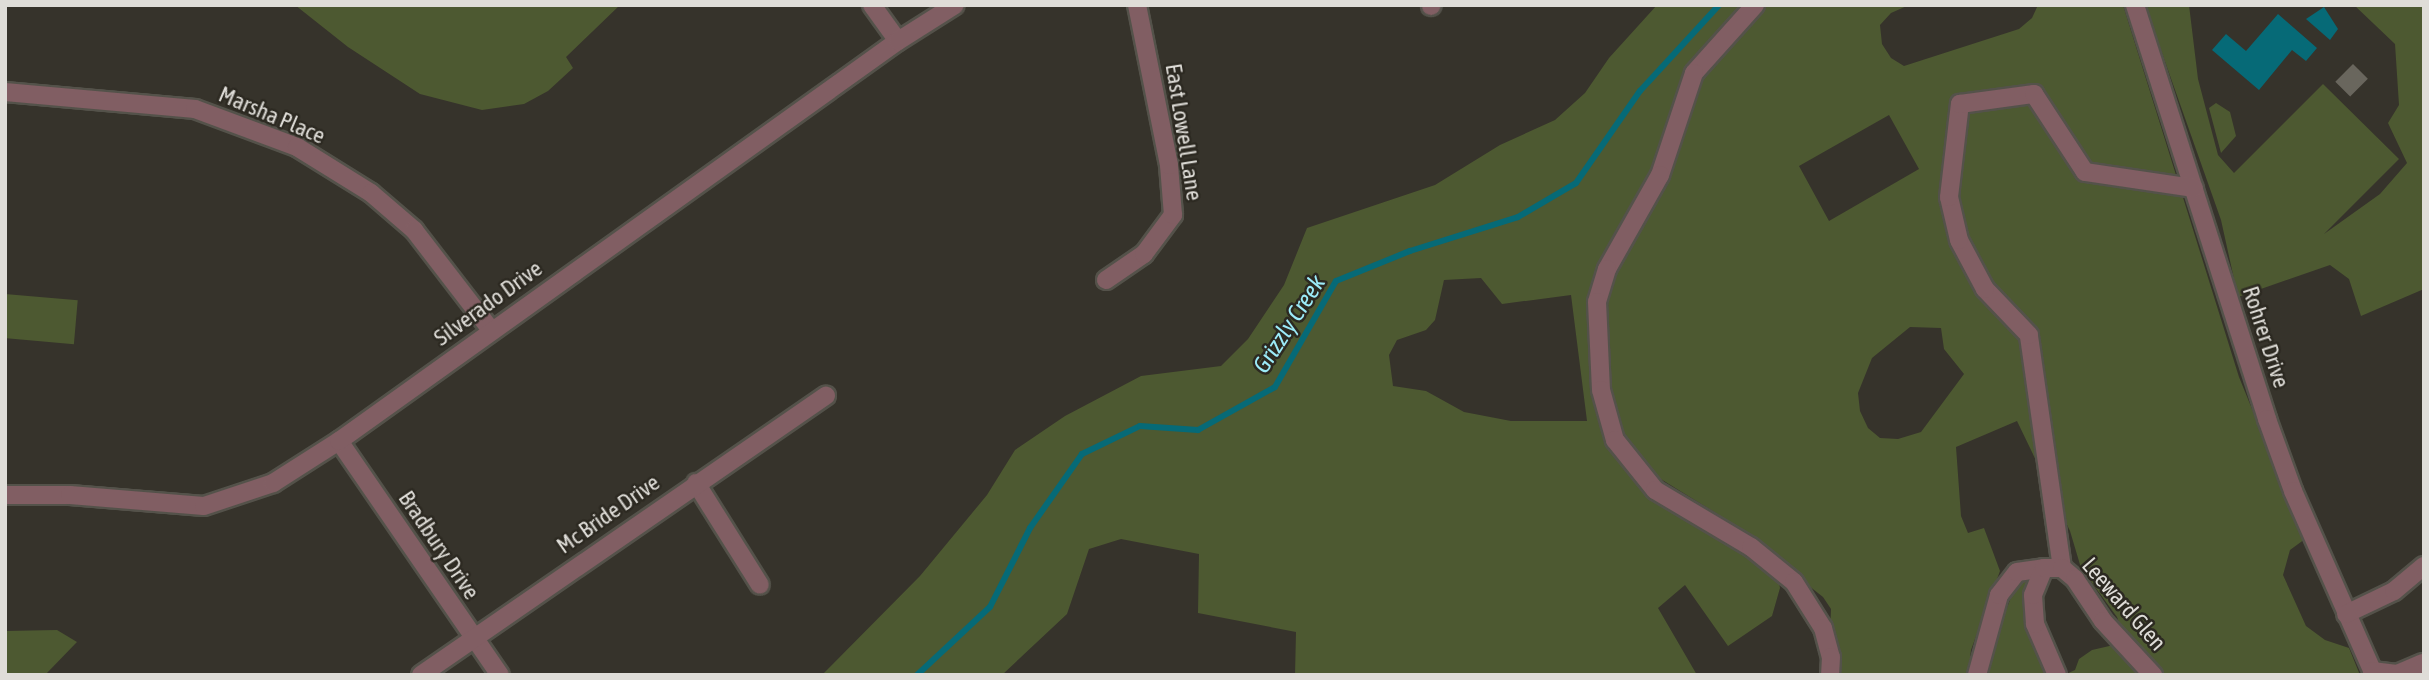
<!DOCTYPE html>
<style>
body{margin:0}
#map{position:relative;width:2429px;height:680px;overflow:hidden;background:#36332b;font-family:"Asap Condensed",sans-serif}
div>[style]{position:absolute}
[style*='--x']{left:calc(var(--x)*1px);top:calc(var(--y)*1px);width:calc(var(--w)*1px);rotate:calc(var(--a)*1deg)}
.green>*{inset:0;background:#4d5931;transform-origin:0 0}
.water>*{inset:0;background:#066a77}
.stream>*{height:6px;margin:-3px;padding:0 3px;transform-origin:3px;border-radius:3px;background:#066a77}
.building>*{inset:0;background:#69665d;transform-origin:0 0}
.roads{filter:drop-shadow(2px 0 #54524a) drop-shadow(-2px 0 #54524a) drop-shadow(0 2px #54524a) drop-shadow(0 -2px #54524a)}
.minor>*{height:18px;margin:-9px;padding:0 9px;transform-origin:9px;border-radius:9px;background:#815e63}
span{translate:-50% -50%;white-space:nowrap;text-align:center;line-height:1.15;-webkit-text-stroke:5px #2c2921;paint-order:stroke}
.street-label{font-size:23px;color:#dfddd8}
.water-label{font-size:24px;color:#9cebf8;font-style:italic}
.frame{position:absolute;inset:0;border:7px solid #dfddd8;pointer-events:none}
</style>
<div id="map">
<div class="green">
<i style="clip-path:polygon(295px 5px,620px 5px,566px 57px,573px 68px,548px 91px,524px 104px,482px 110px,420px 94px,348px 47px)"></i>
<i style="clip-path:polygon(evenodd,1657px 5px,1909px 5px,1891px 13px,1880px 25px,1882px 44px,1891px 58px,1904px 66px,2019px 29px,2032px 18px,2038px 5px,2123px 5px,2239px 377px,2305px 539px,2290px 550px,2283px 575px,2306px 626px,2325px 640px,2349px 648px,2360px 675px,2064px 675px,2075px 670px,2079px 659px,2092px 650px,2118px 644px,2122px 631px,2117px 617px,2081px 568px,2070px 531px,2017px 421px,1956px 447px,1961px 516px,1968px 533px,1984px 528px,2000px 571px,1971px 650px,1968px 675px,1839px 675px,1830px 633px,1831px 609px,1823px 597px,1719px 515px,1651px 473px,1632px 468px,1777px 571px,1780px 588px,1772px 616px,1728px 646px,1685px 585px,1658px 608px,1697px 675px,1295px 675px,1296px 632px,1198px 613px,1199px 554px,1121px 539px,1089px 549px,1067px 614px,1002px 675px,822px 675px,920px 576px,987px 495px,1015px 450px,1065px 416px,1141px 376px,1221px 366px,1248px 339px,1284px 285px,1307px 228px,1435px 185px,1500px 145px,1555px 120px,1585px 93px,1609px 58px,1657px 5px,1889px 115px,1919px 169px,1829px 221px,1799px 166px,1889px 115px,1657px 5px,1481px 278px,1502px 304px,1571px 295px,1587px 421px,1511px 421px,1464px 412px,1426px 391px,1393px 386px,1389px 355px,1397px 340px,1426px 330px,1435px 320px,1444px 280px,1481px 278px,1657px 5px,1910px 327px,1941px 328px,1944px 349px,1964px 374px,1921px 432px,1898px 439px,1880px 438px,1868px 428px,1860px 411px,1858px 393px,1872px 358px,1910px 327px)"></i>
<i style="clip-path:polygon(2145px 5px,2189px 5px,2198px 79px,2218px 155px,2234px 173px,2323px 84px,2399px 159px,2324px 234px,2380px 194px,2407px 163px,2388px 123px,2399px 105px,2395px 44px,2354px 5px,2424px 5px,2424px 289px,2361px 316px,2349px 279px,2330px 265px,2238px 297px,2221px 220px)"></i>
<i style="clip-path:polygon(2216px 103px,2230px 112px,2236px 136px,2221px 153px,2209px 108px)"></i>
<i style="left:5px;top:294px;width:73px;height:44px;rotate:5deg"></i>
<i style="clip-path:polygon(2027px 579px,2029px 619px,2046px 675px,1982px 675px,2014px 589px)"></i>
<i style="clip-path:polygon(57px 630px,77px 642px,45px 675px,5px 675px,5px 631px)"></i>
</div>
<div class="water">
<i style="clip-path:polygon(2324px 7px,2338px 29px,2330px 40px,2306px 19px)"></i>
<i style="clip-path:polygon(2278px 14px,2317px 48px,2306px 61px,2292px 50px,2259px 90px,2212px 50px,2226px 34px,2246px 51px)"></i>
</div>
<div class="stream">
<i style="--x:917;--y:675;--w:100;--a:-43"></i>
<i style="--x:990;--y:607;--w:89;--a:-63.1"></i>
<i style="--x:1030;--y:528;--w:90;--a:-54.9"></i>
<i style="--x:1082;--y:454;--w:64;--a:-25.8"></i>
<i style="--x:1140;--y:426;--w:58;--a:3.9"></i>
<i style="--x:1198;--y:430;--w:88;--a:-29.2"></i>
<i style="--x:1275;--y:387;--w:122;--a:-60.1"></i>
<i style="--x:1336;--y:281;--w:80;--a:-22.1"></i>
<i style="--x:1410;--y:251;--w:113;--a:-17.5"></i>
<i style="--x:1518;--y:217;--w:67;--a:-30.4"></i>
<i style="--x:1576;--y:183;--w:112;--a:-55.2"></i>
<i style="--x:1640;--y:91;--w:117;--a:-47.4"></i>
</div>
<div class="building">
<i style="left:2353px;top:64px;width:21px;height:25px;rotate:45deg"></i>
</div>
<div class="roads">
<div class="minor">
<i style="--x:872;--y:5;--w:44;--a:54.2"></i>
<i style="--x:1755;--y:5;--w:91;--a:131.9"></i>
<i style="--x:1694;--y:73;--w:108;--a:108.4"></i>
<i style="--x:1660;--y:175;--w:108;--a:119.4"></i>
<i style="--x:1607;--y:269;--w:34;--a:107"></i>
<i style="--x:1597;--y:302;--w:88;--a:87.4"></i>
<i style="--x:1601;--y:390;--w:52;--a:74.4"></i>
<i style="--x:1615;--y:440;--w:64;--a:51.3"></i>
<i style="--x:1655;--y:490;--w:112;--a:30.7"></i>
<i style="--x:1751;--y:547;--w:55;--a:39.1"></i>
<i style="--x:1794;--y:582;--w:54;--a:57.8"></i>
<i style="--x:1823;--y:628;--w:30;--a:75"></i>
<i style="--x:1831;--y:657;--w:18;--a:93"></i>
<i style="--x:2135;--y:5;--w:435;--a:72.3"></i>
<i style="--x:2267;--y:419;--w:77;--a:70.1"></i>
<i style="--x:2293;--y:491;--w:201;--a:66.2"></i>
<i style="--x:1431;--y:6;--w:1;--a:-45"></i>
<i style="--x:5;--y:92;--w:191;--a:5.1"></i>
<i style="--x:195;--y:109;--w:109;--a:20.4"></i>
<i style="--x:297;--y:147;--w:87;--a:31.9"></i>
<i style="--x:371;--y:193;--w:57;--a:40.7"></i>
<i style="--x:414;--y:230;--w:126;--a:52.4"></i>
<i style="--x:1106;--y:280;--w:46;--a:-34.4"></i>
<i style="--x:1144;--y:254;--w:49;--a:-53.4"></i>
<i style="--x:1173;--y:215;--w:50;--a:-94.6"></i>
<i style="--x:1169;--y:165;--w:163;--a:-101.3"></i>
<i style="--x:339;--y:441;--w:284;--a:55.5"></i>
<i style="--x:696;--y:483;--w:120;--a:57.9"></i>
<i style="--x:5;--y:495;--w:65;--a:0"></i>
<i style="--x:70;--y:495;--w:134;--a:4.7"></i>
<i style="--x:204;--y:506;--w:73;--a:-18.4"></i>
<i style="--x:273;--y:483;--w:78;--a:-32.5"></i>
<i style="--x:339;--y:441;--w:687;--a:-35.59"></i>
<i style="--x:898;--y:41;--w:67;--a:-32.3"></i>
<i style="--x:2062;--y:568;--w:235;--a:-98.1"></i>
<i style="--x:2029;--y:335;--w:64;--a:-133.7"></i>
<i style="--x:1985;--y:289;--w:55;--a:-118"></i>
<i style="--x:1959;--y:240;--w:44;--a:-103.1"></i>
<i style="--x:1949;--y:197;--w:94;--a:-83.3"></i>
<i style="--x:1960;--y:104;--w:75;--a:-7.7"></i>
<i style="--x:2034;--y:94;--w:93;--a:56.8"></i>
<i style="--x:2085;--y:172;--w:110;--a:8.4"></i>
<i style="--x:2346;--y:614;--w:53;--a:-25.6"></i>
<i style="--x:2394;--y:591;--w:39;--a:-40"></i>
<i style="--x:2372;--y:671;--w:25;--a:7"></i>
<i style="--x:2397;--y:674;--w:28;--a:-23"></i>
<i style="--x:421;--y:675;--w:492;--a:-34.6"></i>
<i style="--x:1977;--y:675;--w:83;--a:-74.6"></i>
<i style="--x:1999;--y:595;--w:29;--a:-52"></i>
<i style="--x:2017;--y:572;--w:27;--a:-8"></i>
<i style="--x:2057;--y:675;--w:56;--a:-113.3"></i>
<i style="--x:2035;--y:624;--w:29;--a:-94"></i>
<i style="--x:2033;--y:595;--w:29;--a:-68"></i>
<i style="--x:2044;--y:568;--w:18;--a:0"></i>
<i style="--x:2062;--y:568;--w:17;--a:40"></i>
<i style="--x:2075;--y:579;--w:50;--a:56.3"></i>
<i style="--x:2103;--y:621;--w:74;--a:47.2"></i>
</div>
</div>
<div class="street-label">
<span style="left:272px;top:115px;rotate:23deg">Marsha Place</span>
<span style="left:1184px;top:132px;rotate:81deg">East Lowell Lane</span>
<span style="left:488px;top:303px;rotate:-36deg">Silverado Drive</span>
<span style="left:2266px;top:337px;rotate:72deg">Rohrer Drive</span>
<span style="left:608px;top:514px;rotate:-35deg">Mc Bride Drive</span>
<span style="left:439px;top:545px;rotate:56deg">Bradbury Drive</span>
<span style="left:2124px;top:604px;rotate:49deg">Leeward Glen</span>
</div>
<div class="water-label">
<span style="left:1289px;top:324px;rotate:-57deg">Grizzly Creek</span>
</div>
<div class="frame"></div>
</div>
